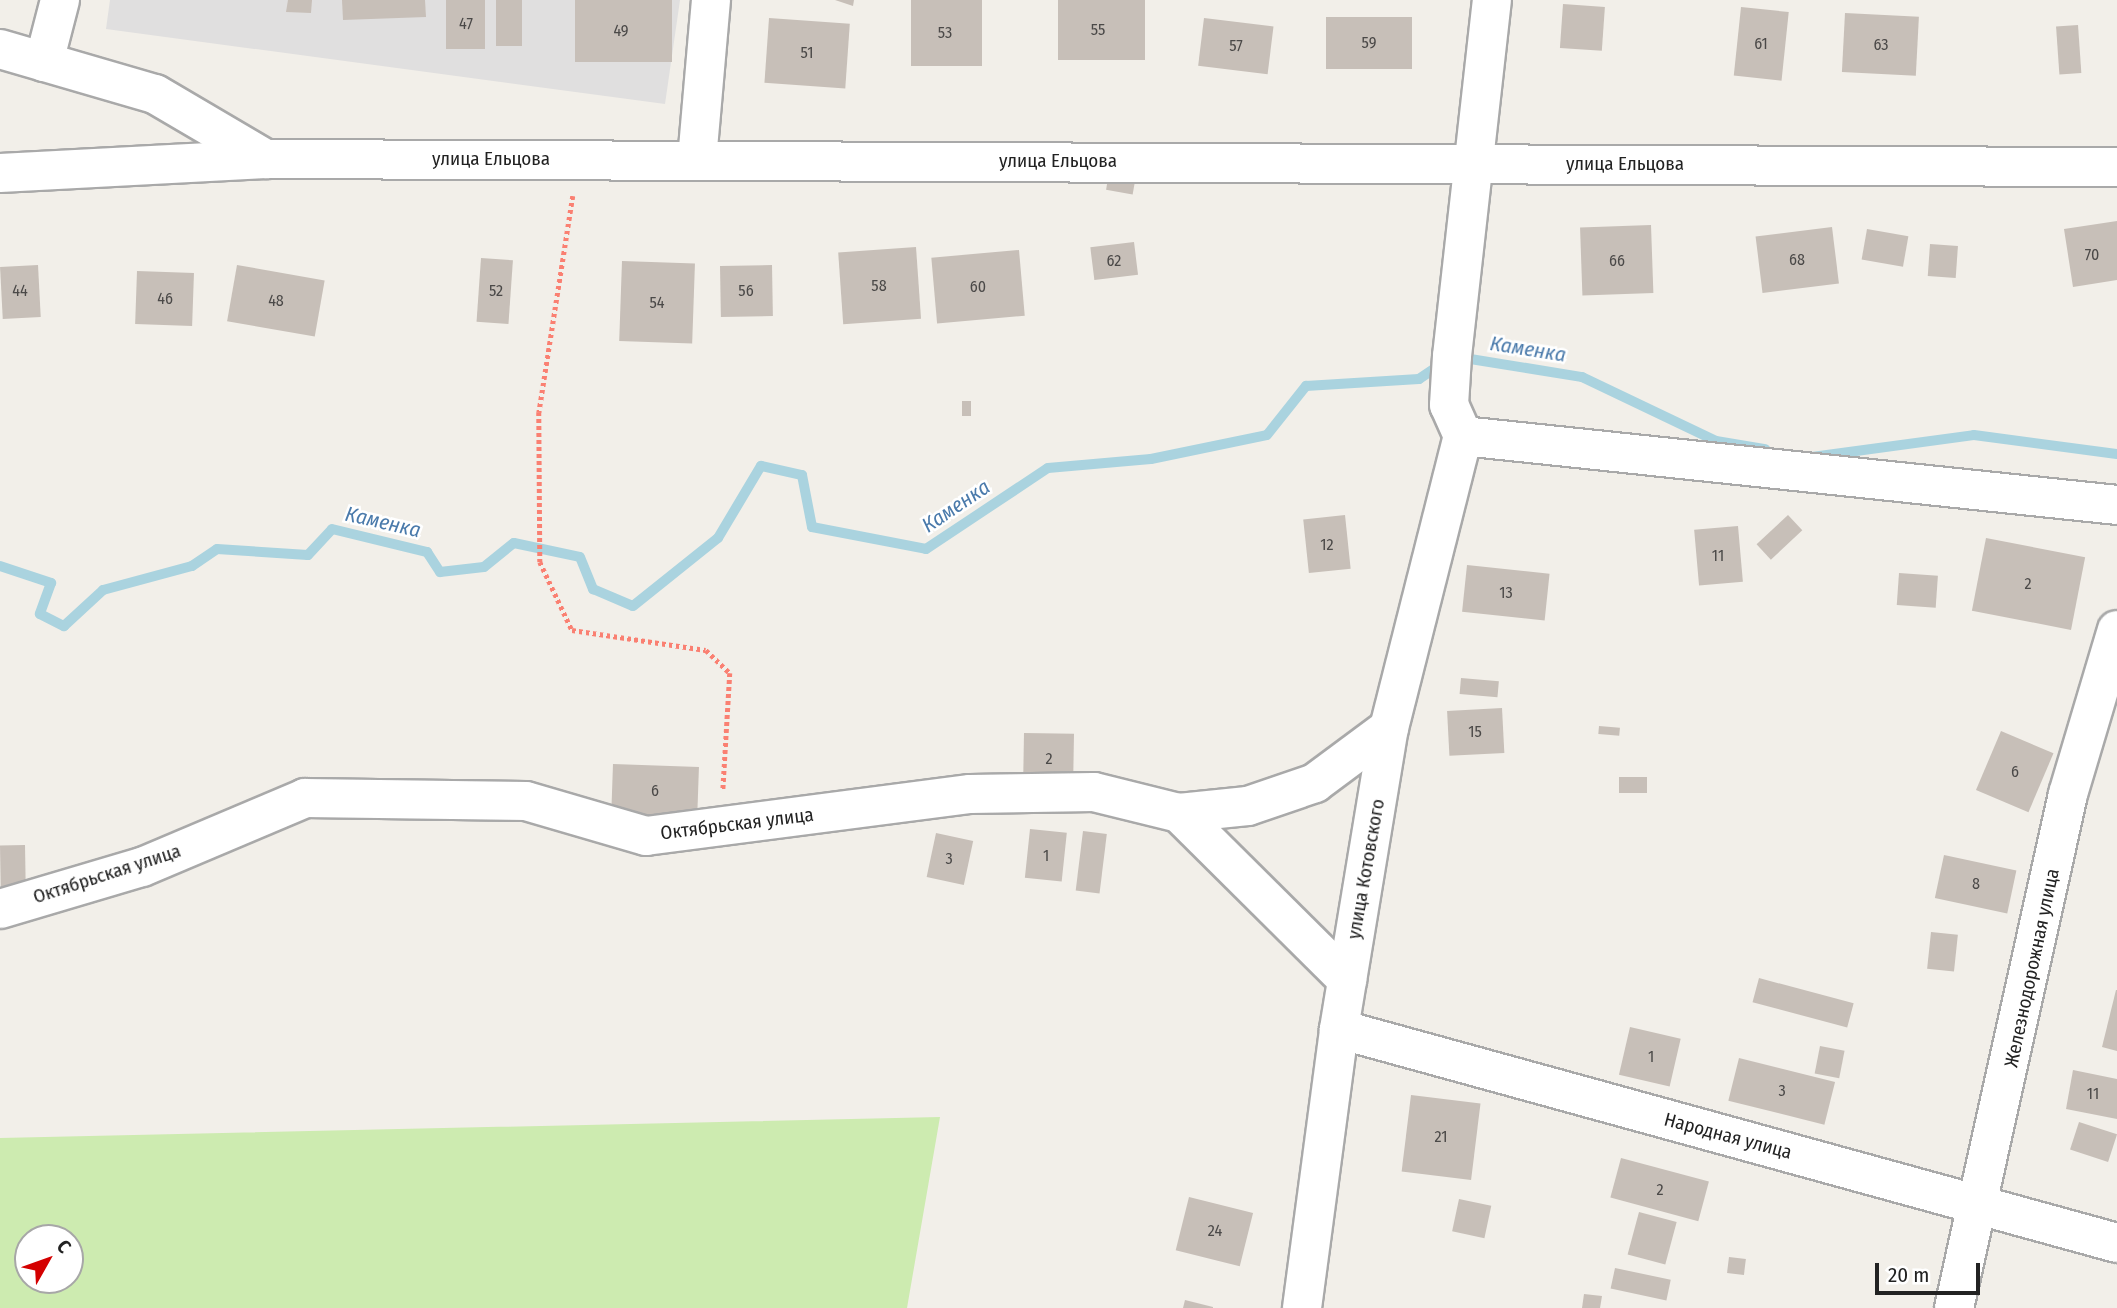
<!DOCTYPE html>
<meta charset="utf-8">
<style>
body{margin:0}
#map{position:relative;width:2117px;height:1308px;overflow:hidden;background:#f2efe9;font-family:"Fira Sans Condensed",sans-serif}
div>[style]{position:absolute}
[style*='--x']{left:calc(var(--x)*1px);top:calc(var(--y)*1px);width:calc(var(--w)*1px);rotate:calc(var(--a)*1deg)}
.residential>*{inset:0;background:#e0dfdf}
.grass>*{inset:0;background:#cdebb0}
.stream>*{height:10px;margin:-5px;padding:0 5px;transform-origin:5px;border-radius:5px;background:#aad3df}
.building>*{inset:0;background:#c7bfb8;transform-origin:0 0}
.path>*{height:4.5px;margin-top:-2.25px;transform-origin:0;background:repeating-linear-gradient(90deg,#fa8072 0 3.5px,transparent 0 7px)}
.roads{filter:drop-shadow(2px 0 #a9a9a9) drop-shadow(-2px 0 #a9a9a9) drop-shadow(0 2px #a9a9a9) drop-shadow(0 -2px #a9a9a9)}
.minor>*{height:38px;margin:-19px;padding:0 19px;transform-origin:19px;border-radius:19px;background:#fff}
span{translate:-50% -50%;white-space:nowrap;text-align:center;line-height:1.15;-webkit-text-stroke:5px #fff;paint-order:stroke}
.number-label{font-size:16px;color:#4b4948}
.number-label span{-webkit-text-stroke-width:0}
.street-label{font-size:19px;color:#222}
.water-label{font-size:21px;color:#4a7aab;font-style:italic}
.north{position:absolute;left:14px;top:1224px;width:70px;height:70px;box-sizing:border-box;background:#fff;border:2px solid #a7a7a7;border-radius:50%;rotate:50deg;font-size:19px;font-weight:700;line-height:28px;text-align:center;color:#222}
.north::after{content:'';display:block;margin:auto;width:24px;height:32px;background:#d40000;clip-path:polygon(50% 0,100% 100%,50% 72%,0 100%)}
.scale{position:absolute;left:1875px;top:1263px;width:105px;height:32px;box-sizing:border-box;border:4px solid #222;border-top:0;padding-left:9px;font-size:21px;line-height:24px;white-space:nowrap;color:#222;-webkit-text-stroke:5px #fff;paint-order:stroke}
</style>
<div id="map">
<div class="residential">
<i style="clip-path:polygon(110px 0,680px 0,665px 104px,106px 29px)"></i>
</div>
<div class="grass">
<i style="clip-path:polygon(evenodd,940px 1117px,907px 1308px,0 1308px,0 1138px,940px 1117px,28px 1238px,70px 1238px,70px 1280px,28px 1280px,28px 1238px)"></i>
</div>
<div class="stream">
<i style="--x:1458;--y:357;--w:126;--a:9.2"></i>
<i style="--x:1582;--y:377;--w:148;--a:25.5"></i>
<i style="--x:1716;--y:441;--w:50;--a:9.3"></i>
<i style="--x:1812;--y:457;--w:163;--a:-7.7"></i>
<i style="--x:1974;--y:435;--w:144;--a:7.6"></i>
<i style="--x:0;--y:566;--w:54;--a:18.4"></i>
<i style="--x:51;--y:583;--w:33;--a:110"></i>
<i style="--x:40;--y:614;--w:27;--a:27"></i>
<i style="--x:64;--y:626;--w:53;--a:-42.7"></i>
<i style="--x:103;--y:590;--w:92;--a:-15.1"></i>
<i style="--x:192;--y:566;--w:30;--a:-34"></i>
<i style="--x:217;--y:549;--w:91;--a:3.8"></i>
<i style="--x:308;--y:555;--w:35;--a:-47"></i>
<i style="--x:332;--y:529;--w:98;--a:13.6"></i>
<i style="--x:427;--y:552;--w:24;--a:57"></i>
<i style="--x:440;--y:572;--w:44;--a:-6.5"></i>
<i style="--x:484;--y:567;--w:38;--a:-39"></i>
<i style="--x:514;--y:543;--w:67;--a:12"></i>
<i style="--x:580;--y:557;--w:35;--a:68"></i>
<i style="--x:593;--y:589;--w:43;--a:23"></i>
<i style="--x:633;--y:606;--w:109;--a:-38.7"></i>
<i style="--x:718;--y:538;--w:84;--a:-59.2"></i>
<i style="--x:761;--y:466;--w:42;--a:12.4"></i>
<i style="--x:802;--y:475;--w:53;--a:79.1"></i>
<i style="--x:812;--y:527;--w:116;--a:10.9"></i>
<i style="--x:926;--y:549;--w:146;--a:-33.6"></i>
<i style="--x:1048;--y:468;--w:103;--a:-5"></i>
<i style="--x:1151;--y:459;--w:118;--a:-11.7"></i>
<i style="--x:1267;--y:435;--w:63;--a:-51.5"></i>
<i style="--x:1306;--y:386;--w:113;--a:-3.5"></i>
<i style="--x:1419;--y:379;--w:30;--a:-34"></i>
</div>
<div class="building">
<i style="clip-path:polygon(288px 0,312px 0,311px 13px,286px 12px)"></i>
<i style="clip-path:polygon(342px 0,425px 0,426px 17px,343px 20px)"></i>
<i style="left:446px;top:0;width:39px;height:49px"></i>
<i style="left:496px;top:0;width:26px;height:46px"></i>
<i style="left:575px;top:0;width:97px;height:62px"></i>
<i style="clip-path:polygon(835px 0,854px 0,853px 6px)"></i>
<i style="left:911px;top:0;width:71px;height:66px"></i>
<i style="left:1058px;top:0;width:87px;height:60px"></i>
<i style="left:1563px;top:4px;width:42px;height:44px;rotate:4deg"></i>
<i style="left:1741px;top:7px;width:48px;height:69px;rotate:6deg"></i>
<i style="left:1845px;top:13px;width:74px;height:59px;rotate:3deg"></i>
<i style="left:1326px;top:17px;width:86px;height:52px"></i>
<i style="left:769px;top:18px;width:81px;height:65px;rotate:4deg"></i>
<i style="left:1204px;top:18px;width:70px;height:48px;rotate:7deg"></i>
<i style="left:2078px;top:25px;width:48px;height:22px;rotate:86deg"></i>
<i style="left:1109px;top:173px;width:27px;height:17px;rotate:10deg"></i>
<i style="clip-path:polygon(2117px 221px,2117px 280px,2073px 287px,2064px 229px)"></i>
<i style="left:1651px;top:225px;width:68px;height:71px;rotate:88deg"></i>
<i style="left:1832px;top:227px;width:57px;height:77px;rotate:83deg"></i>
<i style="left:1867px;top:229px;width:42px;height:31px;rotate:10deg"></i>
<i style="left:1134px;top:242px;width:33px;height:44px;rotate:83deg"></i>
<i style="left:1930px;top:244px;width:28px;height:32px;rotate:4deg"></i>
<i style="left:916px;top:247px;width:72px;height:78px;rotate:86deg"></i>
<i style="left:1019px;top:250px;width:66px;height:88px;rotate:85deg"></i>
<i style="left:481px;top:258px;width:32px;height:64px;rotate:4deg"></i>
<i style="left:622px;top:261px;width:73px;height:80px;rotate:2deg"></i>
<i style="left:38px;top:265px;width:52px;height:38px;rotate:87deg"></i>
<i style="left:237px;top:265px;width:89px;height:57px;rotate:10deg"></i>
<i style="left:772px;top:265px;width:51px;height:52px;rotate:89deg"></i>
<i style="left:137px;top:271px;width:57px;height:53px;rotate:2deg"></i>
<i style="left:962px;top:401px;width:9px;height:15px"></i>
<i style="left:1345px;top:515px;width:54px;height:42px;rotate:84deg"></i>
<i style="left:1788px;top:515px;width:21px;height:43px;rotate:47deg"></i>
<i style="left:1738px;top:526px;width:56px;height:44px;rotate:85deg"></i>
<i style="left:1986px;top:538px;width:101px;height:74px;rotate:11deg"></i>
<i style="left:1467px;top:565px;width:83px;height:47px;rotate:6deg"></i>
<i style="left:1899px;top:573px;width:39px;height:32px;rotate:4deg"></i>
<i style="left:1461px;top:678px;width:38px;height:16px;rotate:5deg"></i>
<i style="left:1502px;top:708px;width:45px;height:55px;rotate:87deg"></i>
<i style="left:1599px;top:726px;width:21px;height:8px;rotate:5deg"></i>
<i style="left:2001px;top:731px;width:57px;height:64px;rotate:23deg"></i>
<i style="left:1024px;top:733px;width:50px;height:51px;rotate:1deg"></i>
<i style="left:613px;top:764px;width:86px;height:50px;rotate:2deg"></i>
<i style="left:1647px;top:777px;width:16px;height:28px;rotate:90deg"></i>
<i style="left:1030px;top:829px;width:37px;height:49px;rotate:6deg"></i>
<i style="left:1083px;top:831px;width:24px;height:60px;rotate:7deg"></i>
<i style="left:936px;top:833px;width:38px;height:45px;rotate:12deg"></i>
<i style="left:25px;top:845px;width:41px;height:25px;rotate:89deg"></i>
<i style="left:1944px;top:855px;width:74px;height:44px;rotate:12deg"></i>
<i style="left:1931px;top:932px;width:27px;height:37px;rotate:6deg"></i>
<i style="left:1759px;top:978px;width:98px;height:25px;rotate:15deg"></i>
<i style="clip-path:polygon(2116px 990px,2117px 990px,2117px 1051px,2102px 1047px)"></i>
<i style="left:1630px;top:1027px;width:52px;height:49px;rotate:13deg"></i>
<i style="left:1820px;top:1046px;width:25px;height:28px;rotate:11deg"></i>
<i style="left:1739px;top:1058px;width:99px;height:44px;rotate:14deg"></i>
<i style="clip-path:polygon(2073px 1070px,2117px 1079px,2117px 1119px,2066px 1109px)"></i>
<i style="left:1411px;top:1095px;width:70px;height:77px;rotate:7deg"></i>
<i style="left:2079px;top:1122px;width:40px;height:29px;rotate:18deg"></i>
<i style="left:1621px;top:1158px;width:91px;height:41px;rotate:15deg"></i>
<i style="left:1189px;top:1197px;width:66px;height:55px;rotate:14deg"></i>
<i style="left:1459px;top:1199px;width:33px;height:33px;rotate:12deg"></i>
<i style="left:1639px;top:1212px;width:39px;height:44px;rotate:15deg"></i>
<i style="left:1729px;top:1257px;width:17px;height:16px;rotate:7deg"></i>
<i style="left:1615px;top:1268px;width:57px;height:21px;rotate:12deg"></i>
<i style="clip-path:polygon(1584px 1294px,1602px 1296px,1600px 1308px,1582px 1308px)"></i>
<i style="clip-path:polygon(1185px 1300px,1213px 1307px,1213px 1308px,1183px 1308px)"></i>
</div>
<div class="path">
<i style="--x:573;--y:196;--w:219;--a:98.9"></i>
<i style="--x:539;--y:412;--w:150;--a:89.6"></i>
<i style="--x:540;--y:562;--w:75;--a:64.8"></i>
<i style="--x:572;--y:630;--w:135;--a:8.5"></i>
<i style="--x:706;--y:650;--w:33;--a:44"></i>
<i style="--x:730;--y:673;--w:118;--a:93.4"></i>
</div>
<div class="roads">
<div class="minor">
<i style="--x:0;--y:49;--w:161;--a:16.2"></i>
<i style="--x:155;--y:94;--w:129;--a:30.4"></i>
<i style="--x:44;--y:62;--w:64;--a:-75.5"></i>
<i style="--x:697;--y:160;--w:161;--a:-85"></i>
<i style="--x:0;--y:173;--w:266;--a:-3"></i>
<i style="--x:266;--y:159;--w:1851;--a:0.25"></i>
<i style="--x:1463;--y:436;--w:658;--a:6.02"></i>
<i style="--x:1463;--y:436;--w:34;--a:-114"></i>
<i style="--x:1449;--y:405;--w:49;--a:-86.5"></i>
<i style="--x:1452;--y:356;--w:358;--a:-83.6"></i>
<i style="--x:1179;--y:813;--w:237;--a:44.8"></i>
<i style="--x:0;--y:909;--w:148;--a:-16.5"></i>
<i style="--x:142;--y:867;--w:177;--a:-22.9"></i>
<i style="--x:305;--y:798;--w:221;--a:0.8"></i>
<i style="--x:526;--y:801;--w:125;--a:16.3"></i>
<i style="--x:646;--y:836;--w:327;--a:-7.4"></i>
<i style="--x:970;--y:794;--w:124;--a:-0.9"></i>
<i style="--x:1094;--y:792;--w:88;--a:13.9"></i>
<i style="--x:1179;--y:813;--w:69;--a:-5.8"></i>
<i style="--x:1248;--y:806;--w:71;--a:-18.9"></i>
<i style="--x:1315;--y:783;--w:92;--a:-36.6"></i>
<i style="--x:1339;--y:1029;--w:807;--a:15.38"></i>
<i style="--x:1302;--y:1308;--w:281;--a:-82.4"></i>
<i style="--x:1339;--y:1029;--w:305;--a:-80.6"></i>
<i style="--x:1389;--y:728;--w:301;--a:-75.8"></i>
<i style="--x:1954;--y:1308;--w:526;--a:-77.49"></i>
<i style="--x:2068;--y:794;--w:171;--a:-73.4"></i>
</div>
</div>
<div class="number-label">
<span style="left:466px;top:24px">47</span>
<span style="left:1098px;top:30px">55</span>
<span style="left:621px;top:31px">49</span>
<span style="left:945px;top:33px">53</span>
<span style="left:1369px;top:43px">59</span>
<span style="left:1761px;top:44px">61</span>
<span style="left:1881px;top:45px">63</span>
<span style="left:1236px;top:46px">57</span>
<span style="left:807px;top:53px">51</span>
<span style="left:2092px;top:255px">70</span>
<span style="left:1797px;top:260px">68</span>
<span style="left:1114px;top:261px">62</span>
<span style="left:1617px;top:261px">66</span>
<span style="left:879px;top:286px">58</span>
<span style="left:978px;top:287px">60</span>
<span style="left:20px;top:291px">44</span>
<span style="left:496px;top:291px">52</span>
<span style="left:746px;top:291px">56</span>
<span style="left:165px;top:299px">46</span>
<span style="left:276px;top:301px">48</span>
<span style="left:657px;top:303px">54</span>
<span style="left:1327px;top:545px">12</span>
<span style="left:1718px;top:556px">11</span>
<span style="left:2028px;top:584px">2</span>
<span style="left:1506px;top:593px">13</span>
<span style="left:1475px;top:732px">15</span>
<span style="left:1049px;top:759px">2</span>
<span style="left:2015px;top:772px">6</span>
<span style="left:655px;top:791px">6</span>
<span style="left:1046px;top:856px">1</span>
<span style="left:949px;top:859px">3</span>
<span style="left:1976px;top:884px">8</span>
<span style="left:1651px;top:1057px">1</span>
<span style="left:1782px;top:1091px">3</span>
<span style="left:2093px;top:1094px">11</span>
<span style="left:1441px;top:1137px">21</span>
<span style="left:1660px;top:1190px">2</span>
<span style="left:1215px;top:1231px">24</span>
</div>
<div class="street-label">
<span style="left:491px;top:159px">улица Ельцова</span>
<span style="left:1058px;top:161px">улица Ельцова</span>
<span style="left:1625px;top:164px">улица Ельцова</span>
<span style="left:737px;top:824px;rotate:-7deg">Октябрьская улица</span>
<span style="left:1366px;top:869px;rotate:-80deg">улица Котовского</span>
<span style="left:107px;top:874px;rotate:-18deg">Октябрьская улица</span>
<span style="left:2032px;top:968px;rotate:-78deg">Железнодорожная улица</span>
<span style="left:1728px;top:1136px;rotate:15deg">Народная улица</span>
</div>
<div class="water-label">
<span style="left:1528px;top:349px;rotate:9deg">Каменка</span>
<span style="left:956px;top:506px;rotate:-34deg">Каменка</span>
<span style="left:383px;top:522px;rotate:13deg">Каменка</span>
</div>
<div class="north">С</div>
<div class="scale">20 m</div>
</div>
